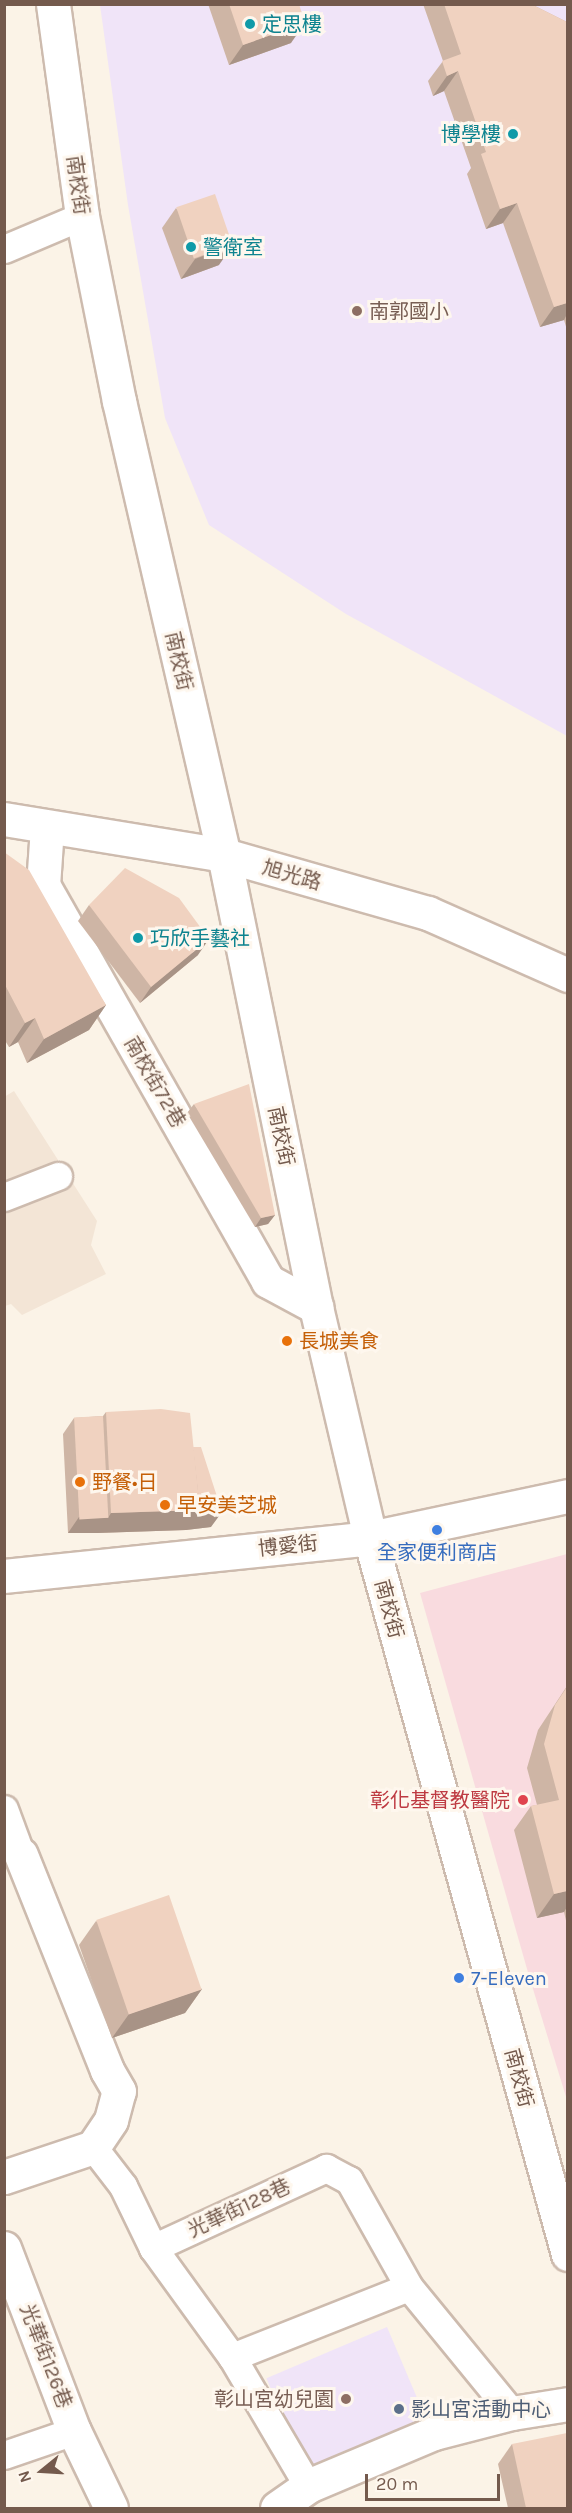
<!DOCTYPE html>
<meta charset="utf-8">
<style>
body{margin:0}
#map{position:relative;width:572px;height:2513px;overflow:hidden;background:#fbf3e7;font-family:Karla,"Noto Sans TC",sans-serif}
div>[style]{position:absolute}
[style*='--x']{left:calc(var(--x)*1px);top:calc(var(--y)*1px);width:calc(var(--w)*1px);rotate:calc(var(--a)*1deg)}
.residential>*{inset:0;background:#f3e5d6}
.education>*{inset:0;background:#f0e4f8;transform-origin:0 0}
.medical>*{inset:0;background:#f9dbdf}
.roads{filter:drop-shadow(2px 0 #cdbbae) drop-shadow(-2px 0 #cdbbae) drop-shadow(0 2px #cdbbae) drop-shadow(0 -2px #cdbbae)}
.lane>*{height:27px;margin:-13.5px;padding:0 13.5px;transform-origin:13.5px;border-radius:13.5px;background:#fff}
.street>*{height:33px;margin:-16.5px;padding:0 16.5px;transform-origin:16.5px;border-radius:16.5px;background:#fff}
.wall>*{inset:0;background:#ceb5a5}
.shaded-wall>*{inset:0;background:#a89386}
.building>*{inset:0;background:#f0d2c0;transform-origin:0 0}
.dots>*{width:16px;height:16px;translate:-50% -50%;box-sizing:border-box;border:3px solid #fef7ee;border-radius:50%}
span{translate:-50% -50%;white-space:nowrap;text-align:center;line-height:1.15;-webkit-text-stroke:6px #fef7ee;paint-order:stroke}
.culture-label{font-size:20px;color:#0d838f}
.left{translate:0 -50%;text-align:left}
.right{translate:-100% -50%;text-align:right}
.street-label{font-size:20px;color:#745a4d}
.education-label{font-size:20px;color:#785e54}
.food-label{font-size:20px;color:#c56008}
.shop-label{font-size:20px;color:#366cbe}
.health-label{font-size:20px;color:#be3a42}
.service-label{font-size:20px;color:#4e5e75}
.frame{position:absolute;inset:0;border:6px solid #745a4d;pointer-events:none}
.north{position:absolute;left:12px;top:2441px;width:60px;height:60px;-webkit-text-stroke:4px #fef7ee;paint-order:stroke;rotate:252deg;font-size:16px;font-weight:700;line-height:24px;text-align:center;color:#745a4d}
.north::after{content:'';display:block;margin:auto;width:21px;height:27px;background:#745a4d;clip-path:polygon(50% 0,100% 100%,50% 72%,0 100%)}
.scale{position:absolute;left:365px;top:2474px;width:135px;height:27px;box-sizing:border-box;border:3px solid #745a4d;border-top:0;padding-left:8px;font-size:18px;line-height:21px;white-space:nowrap;color:#745a4d;-webkit-text-stroke:4px #fef7ee;paint-order:stroke}
</style>
<div id="map">
<div class="residential">
<i style="clip-path:polygon(14px 1091px,97px 1221px,91px 1245px,106px 1274px,22px 1315px,11px 1304px,5px 1306px,4px 1097px)"></i>
</div>
<div class="education">
<i style="clip-path:polygon(100px 5px,567px 5px,567px 736px,346px 614px,209px 525px,165px 418px,128px 205px)"></i>
<i style="left:387px;top:2327px;width:101px;height:131px;rotate:67deg"></i>
</div>
<div class="medical">
<i style="clip-path:polygon(567px 1554px,567px 2100px,529px 1976px,420px 1593px)"></i>
</div>
<div class="roads">
<div class="lane">
<i style="--x:4;--y:249;--w:85;--a:-22.9"></i>
<i style="--x:4;--y:1197;--w:58;--a:-21.3"></i>
<i style="--x:4;--y:1809;--w:49;--a:69.7"></i>
<i style="--x:93;--y:2147;--w:49;--a:52.4"></i>
<i style="--x:123;--y:2186;--w:69;--a:64.2"></i>
<i style="--x:153;--y:2248;--w:135;--a:54.1"></i>
<i style="--x:232;--y:2357;--w:150;--a:59.5"></i>
<i style="--x:153;--y:2248;--w:191;--a:-24.8"></i>
<i style="--x:326;--y:2168;--w:26;--a:28"></i>
<i style="--x:349;--y:2180;--w:123;--a:60.7"></i>
<i style="--x:409;--y:2287;--w:163;--a:50.7"></i>
<i style="--x:232;--y:2357;--w:190;--a:-21.6"></i>
<i style="--x:4;--y:2455;--w:74;--a:-18.9"></i>
</div>
<div class="street">
<i style="--x:53;--y:4;--w:214;--a:82.2"></i>
<i style="--x:82;--y:216;--w:189;--a:78.7"></i>
<i style="--x:119;--y:401;--w:466;--a:77"></i>
<i style="--x:224;--y:855;--w:461;--a:78.5"></i>
<i style="--x:316;--y:1307;--w:237;--a:76.8"></i>
<i style="--x:370;--y:1538;--w:743;--a:74.54"></i>
<i style="--x:4;--y:819;--w:223;--a:9.3"></i>
<i style="--x:224;--y:855;--w:212;--a:15.9"></i>
<i style="--x:428;--y:913;--w:153;--a:23.9"></i>
<i style="--x:47;--y:827;--w:58;--a:93.9"></i>
<i style="--x:43;--y:885;--w:455;--a:60.4"></i>
<i style="--x:268;--y:1281;--w:55;--a:28.4"></i>
<i style="--x:4;--y:1576;--w:368;--a:-5.9"></i>
<i style="--x:370;--y:1538;--w:202;--a:-12"></i>
<i style="--x:4;--y:2177;--w:94;--a:-18.6"></i>
<i style="--x:93;--y:2147;--w:32;--a:-56"></i>
<i style="--x:111;--y:2120;--w:30;--a:-75"></i>
<i style="--x:119;--y:2091;--w:24;--a:-120"></i>
<i style="--x:107;--y:2070;--w:232;--a:-111.8"></i>
<i style="--x:4;--y:2248;--w:196;--a:69.1"></i>
<i style="--x:74;--y:2431;--w:85;--a:64.3"></i>
<i style="--x:277;--y:2508;--w:38;--a:-35"></i>
<i style="--x:308;--y:2486;--w:137;--a:-22.8"></i>
<i style="--x:434;--y:2433;--w:81;--a:-14.4"></i>
<i style="--x:512;--y:2413;--w:57;--a:-9.1"></i>
</div>
</div>
<div class="wall">
<i style="clip-path:polygon(208px 4px,299px 4px,291px 43px,229px 65px)"></i>
<i style="clip-path:polygon(423px 4px,531px 4px,567px 22px,567px 330px,564px 320px,540px 327px,503px 223px,486px 229px,467px 174px,471px 168px,444px 91px,433px 96px,428px 81px,443px 61px)"></i>
<i style="clip-path:polygon(176px 208px,219px 265px,181px 279px,162px 228px)"></i>
<i style="clip-path:polygon(4px 852px,106px 1005px,89px 1030px,27px 1063px,18px 1042px,9px 1047px,4px 1039px)"></i>
<i style="clip-path:polygon(89px 905px,198px 955px,140px 1003px,78px 921px)"></i>
<i style="clip-path:polygon(194px 1104px,275px 1215px,268px 1224px,255px 1227px,187px 1113px)"></i>
<i style="clip-path:polygon(106px 1412px,193px 1447px,211px 1527px,186px 1530px,97px 1533px,68px 1533px,63px 1434px,74px 1418px,103px 1416px)"></i>
<i style="clip-path:polygon(567px 1686px,567px 1925px,564px 1912px,537px 1918px,514px 1830px,531px 1806px,537px 1805px,527px 1768px,538px 1730px)"></i>
<i style="clip-path:polygon(96px 1921px,202px 1989px,185px 2013px,112px 2038px,79px 1945px)"></i>
<i style="clip-path:polygon(512px 2444px,567px 2508px,508px 2508px,498px 2464px)"></i>
</div>
<div class="shaded-wall">
<i style="clip-path:polygon(305px 23px,291px 43px,229px 65px,243px 45px)"></i>
<i style="clip-path:polygon(458px 71px,444px 91px,433px 96px,447px 76px)"></i>
<i style="clip-path:polygon(517px 203px,503px 223px,486px 229px,500px 209px)"></i>
<i style="clip-path:polygon(233px 245px,219px 265px,181px 279px,195px 259px)"></i>
<i style="clip-path:polygon(567px 303px,567px 314px,564px 320px,540px 327px,554px 307px)"></i>
<i style="clip-path:polygon(209px 939px,198px 955px,140px 1003px,151px 987px)"></i>
<i style="clip-path:polygon(106px 1005px,89px 1030px,27px 1063px,44px 1039px)"></i>
<i style="clip-path:polygon(35px 1018px,18px 1042px,9px 1047px,25px 1023px)"></i>
<i style="clip-path:polygon(275px 1215px,268px 1224px,255px 1227px,261px 1218px)"></i>
<i style="clip-path:polygon(200px 1510px,222px 1512px,211px 1527px,186px 1530px,97px 1533px,68px 1533px,79px 1517px,108px 1518px,111px 1513px)"></i>
<i style="clip-path:polygon(567px 1891px,567px 1907px,564px 1912px,537px 1918px,554px 1894px)"></i>
<i style="clip-path:polygon(202px 1989px,185px 2013px,112px 2038px,129px 2014px)"></i>
</div>
<div class="building">
<i style="clip-path:polygon(229px 4px,299px 4px,305px 23px,243px 45px)"></i>
<i style="clip-path:polygon(444px 4px,531px 4px,567px 22px,567px 303px,554px 307px,517px 203px,500px 209px,481px 154px,486px 152px,458px 71px,447px 76px,442px 61px,461px 54px)"></i>
<i style="left:215px;top:194px;width:54px;height:41px;rotate:71deg"></i>
<i style="clip-path:polygon(4px 852px,29px 870px,106px 1005px,44px 1039px,35px 1018px,25px 1023px,4px 983px)"></i>
<i style="clip-path:polygon(125px 868px,179px 898px,209px 939px,151px 987px,89px 905px)"></i>
<i style="clip-path:polygon(249px 1084px,275px 1215px,261px 1218px,194px 1104px)"></i>
<i style="clip-path:polygon(161px 1409px,190px 1413px,200px 1510px,111px 1513px,106px 1412px)"></i>
<i style="left:103px;top:1416px;width:102px;height:29px;rotate:87deg"></i>
<i style="clip-path:polygon(193px 1447px,201px 1447px,222px 1512px,197px 1514px,200px 1510px)"></i>
<i style="clip-path:polygon(567px 1687px,567px 1891px,554px 1894px,531px 1806px,559px 1800px,544px 1744px,555px 1705px)"></i>
<i style="left:169px;top:1895px;width:100px;height:77px;rotate:71deg"></i>
<i style="clip-path:polygon(567px 2433px,567px 2508px,526px 2508px,512px 2444px)"></i>
</div>
<div class="dots">
<i style="left:250px;top:24px;background:#0f9aa8"></i>
<i style="left:513px;top:134px;background:#0f9aa8"></i>
<i style="left:191px;top:247px;background:#0f9aa8"></i>
<i style="left:357px;top:311px;background:#8d6e63"></i>
<i style="left:138px;top:938px;background:#0f9aa8"></i>
<i style="left:287px;top:1341px;background:#e8710a"></i>
<i style="left:80px;top:1482px;background:#e8710a"></i>
<i style="left:165px;top:1505px;background:#e8710a"></i>
<i style="left:437px;top:1530px;background:#3f7fe0"></i>
<i style="left:523px;top:1800px;background:#e0444e"></i>
<i style="left:459px;top:1978px;background:#3f7fe0"></i>
<i style="left:346px;top:2399px;background:#8d6e63"></i>
<i style="left:399px;top:2409px;background:#5c6f8a"></i>
</div>
<div class="culture-label">
<span class="left" style="left:262px;top:24px">定思樓</span>
<span class="right" style="left:501px;top:134px">博學樓</span>
<span class="left" style="left:203px;top:247px">警衛室</span>
<span class="left" style="left:150px;top:938px">巧欣手藝社</span>
</div>
<div class="street-label">
<span style="left:78px;top:185px;rotate:82deg">南校街</span>
<span style="left:179px;top:661px;rotate:77deg">南校街</span>
<span style="left:292px;top:875px;rotate:16deg">旭光路</span>
<span style="left:155px;top:1082px;rotate:60deg">南校街72巷</span>
<span style="left:281px;top:1136px;rotate:78deg">南校街</span>
<span style="left:288px;top:1546px;rotate:-6deg">博愛街</span>
<span style="left:389px;top:1609px;rotate:75deg">南校街</span>
<span style="left:519px;top:2078px;rotate:75deg">南校街</span>
<span style="left:239px;top:2208px;rotate:-25deg">光華街128巷</span>
<span style="left:46px;top:2356px;rotate:69deg">光華街126巷</span>
</div>
<div class="education-label">
<span class="left" style="left:369px;top:311px">南郭國小</span>
<span class="right" style="left:334px;top:2399px">彰山宮幼兒園</span>
</div>
<div class="food-label">
<span class="left" style="left:299px;top:1341px">長城美食</span>
<span class="left" style="left:92px;top:1482px">野餐•日</span>
<span class="left" style="left:177px;top:1505px">早安美芝城</span>
</div>
<div class="shop-label">
<span style="left:437px;top:1552px">全家便利商店</span>
<span class="left" style="left:471px;top:1978px">7-Eleven</span>
</div>
<div class="health-label">
<span class="right" style="left:510px;top:1800px">彰化基督教醫院</span>
</div>
<div class="service-label">
<span class="left" style="left:411px;top:2409px">影山宮活動中心</span>
</div>
<div class="frame"></div>
<div class="north">N</div>
<div class="scale">20 m</div>
</div>
